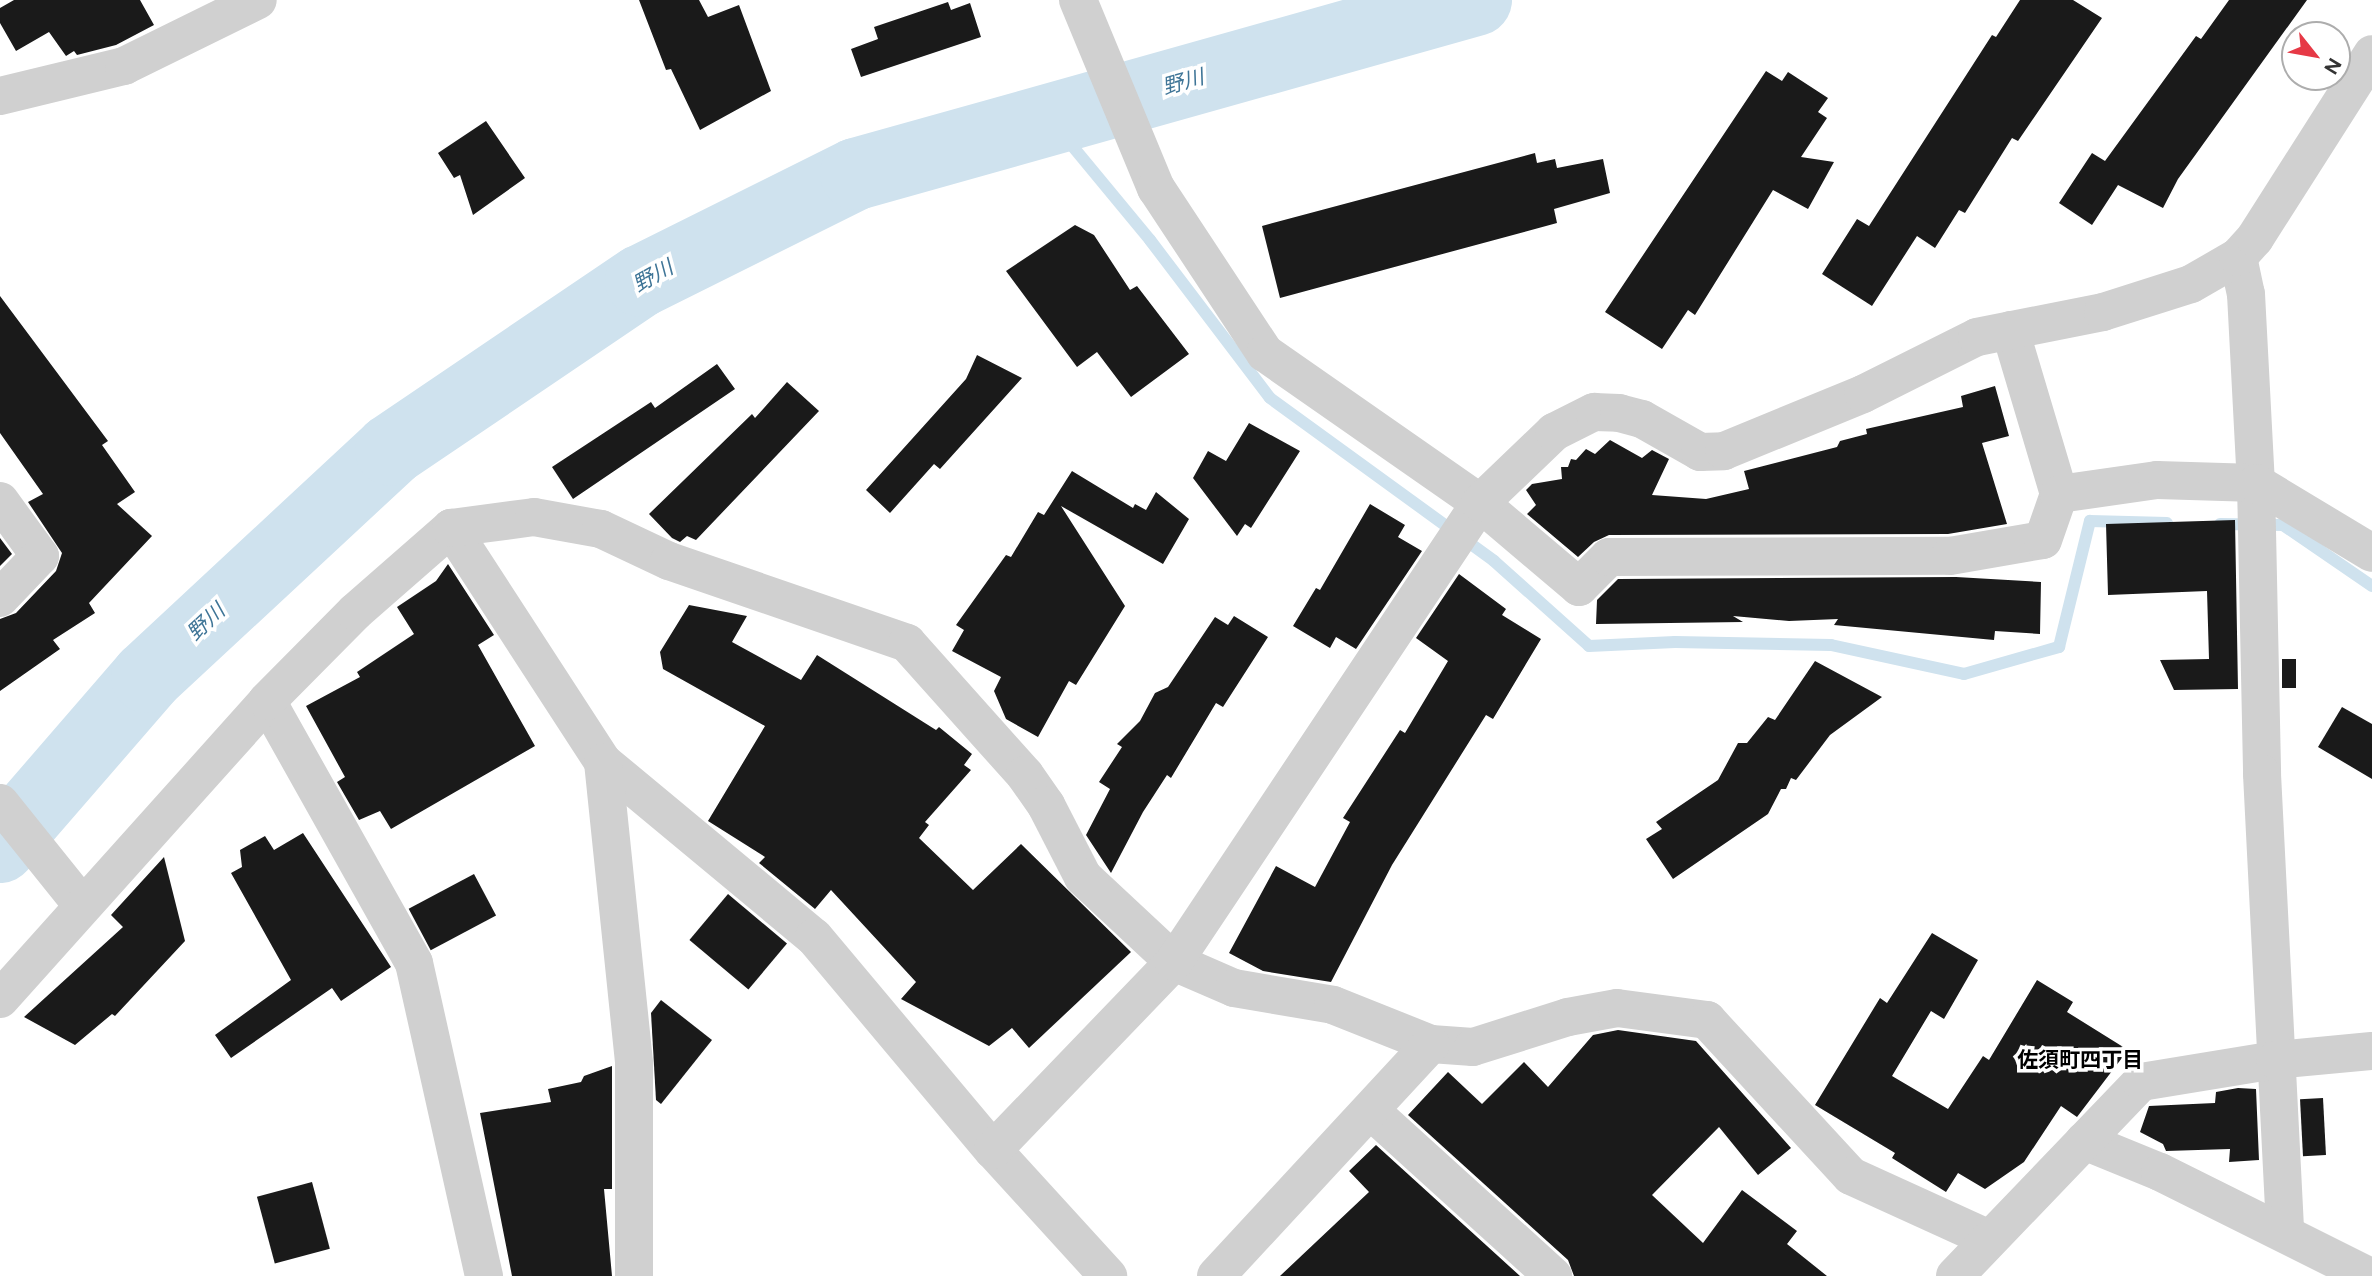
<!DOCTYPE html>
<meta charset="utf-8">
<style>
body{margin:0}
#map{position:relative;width:2372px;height:1276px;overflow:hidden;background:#fff;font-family:Figtree,"Noto Sans JP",sans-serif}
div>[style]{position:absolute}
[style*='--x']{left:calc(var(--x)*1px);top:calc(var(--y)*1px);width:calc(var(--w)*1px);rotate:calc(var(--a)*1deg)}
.stream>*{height:12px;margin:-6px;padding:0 6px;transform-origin:6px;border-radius:6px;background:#cfe2ee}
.river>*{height:72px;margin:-36px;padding:0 36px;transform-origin:36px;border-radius:36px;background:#cfe2ee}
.building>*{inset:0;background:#1a1a1a;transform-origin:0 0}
.minor>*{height:38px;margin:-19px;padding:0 19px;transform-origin:19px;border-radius:19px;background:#d0d0d0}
span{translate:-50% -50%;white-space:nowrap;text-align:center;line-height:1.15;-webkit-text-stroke:7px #fff;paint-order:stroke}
.water-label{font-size:21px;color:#3f7597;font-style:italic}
.neighbourhood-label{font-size:21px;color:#000;font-weight:700}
.north{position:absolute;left:2281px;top:21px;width:70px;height:70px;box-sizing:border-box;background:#fff;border:2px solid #adadad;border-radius:50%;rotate:121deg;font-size:19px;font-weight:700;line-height:28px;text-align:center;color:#333}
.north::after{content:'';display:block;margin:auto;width:24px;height:32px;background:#e63946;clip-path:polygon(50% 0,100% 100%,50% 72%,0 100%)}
</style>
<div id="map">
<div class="stream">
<i style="--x:1050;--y:119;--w:157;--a:50.4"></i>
<i style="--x:1150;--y:240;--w:198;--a:52.8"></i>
<i style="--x:1270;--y:398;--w:277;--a:36"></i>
<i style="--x:1494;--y:561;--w:127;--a:41.8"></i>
<i style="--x:1589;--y:646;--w:86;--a:-2.7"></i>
<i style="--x:1675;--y:642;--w:156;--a:1.1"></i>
<i style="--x:1831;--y:645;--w:136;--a:12.3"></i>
<i style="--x:1964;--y:674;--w:99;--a:-15.9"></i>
<i style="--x:2059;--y:647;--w:130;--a:-76.2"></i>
<i style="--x:2090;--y:521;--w:77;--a:1.5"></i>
<i style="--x:2220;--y:524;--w:63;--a:0.9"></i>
<i style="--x:2283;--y:525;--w:108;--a:34.4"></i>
</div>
<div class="river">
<i style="--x:0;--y:847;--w:225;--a:-49.1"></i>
<i style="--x:147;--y:677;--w:333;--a:-42.9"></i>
<i style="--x:391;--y:450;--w:302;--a:-34.1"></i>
<i style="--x:641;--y:281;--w:240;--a:-26.5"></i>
<i style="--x:856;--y:174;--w:644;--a:-15.68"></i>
</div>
<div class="building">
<i style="clip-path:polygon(14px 0,140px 0,154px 25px,116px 45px,77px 55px,74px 51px,66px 56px,49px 32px,16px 51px,0 23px,0 8px)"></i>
<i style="clip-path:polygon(639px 0,699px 0,708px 17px,739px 5px,771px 91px,700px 130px,671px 69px,666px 70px)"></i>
<i style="clip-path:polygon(2020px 0,2073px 0,2102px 18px,2018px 141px,2012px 138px,1965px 213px,1959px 210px,1935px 248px,1917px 236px,1872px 306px,1822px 274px,1857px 219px,1869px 226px,1992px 35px,1996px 37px)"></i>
<i style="clip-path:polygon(2229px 0,2307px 0,2178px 179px,2163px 208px,2118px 185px,2092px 225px,2059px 203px,2092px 153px,2105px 161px,2196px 36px,2201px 39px)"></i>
<i style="clip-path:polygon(948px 2px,951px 10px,970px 3px,981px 37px,861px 77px,851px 49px,878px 39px,874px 27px)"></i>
<i style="clip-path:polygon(1766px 71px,1782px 81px,1788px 72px,1828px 98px,1818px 112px,1827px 118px,1801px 157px,1834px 162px,1808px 209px,1773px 190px,1695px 315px,1688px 310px,1662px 349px,1605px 312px)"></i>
<i style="clip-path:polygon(486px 121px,525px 178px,473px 215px,460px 175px,454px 178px,438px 153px)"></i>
<i style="clip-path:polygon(1535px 153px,1537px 163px,1555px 159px,1557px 168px,1603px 159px,1610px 193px,1554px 209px,1557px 223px,1280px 298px,1262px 226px)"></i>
<i style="clip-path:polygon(1075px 225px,1094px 235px,1130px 290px,1137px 286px,1189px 354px,1131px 397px,1097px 352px,1077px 367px,1006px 271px)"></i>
<i style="clip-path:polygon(0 296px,108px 441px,102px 445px,135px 492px,117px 504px,152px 536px,89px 603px,95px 613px,53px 640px,60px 649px,0 691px,0 619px,16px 613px,56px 571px,62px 553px,28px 502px,43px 494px,0 433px)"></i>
<i style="clip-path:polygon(977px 355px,1022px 378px,940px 469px,934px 464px,890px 513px,866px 490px,966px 379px)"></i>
<i style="clip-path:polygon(717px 364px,735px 389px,573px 499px,552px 467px,651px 402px,655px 408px)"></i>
<i style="clip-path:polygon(787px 382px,819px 411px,696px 540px,687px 536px,680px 542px,672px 538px,649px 514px,752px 414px,755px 418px)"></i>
<i style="clip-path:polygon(1995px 386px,2009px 436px,1982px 443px,2007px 524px,1948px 534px,1609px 535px,1594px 542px,1578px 557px,1527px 514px,1536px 505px,1526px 490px,1532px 484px,1562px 479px,1561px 467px,1568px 467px,1571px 459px,1576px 460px,1586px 449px,1595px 454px,1610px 440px,1642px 458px,1652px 450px,1669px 459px,1652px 495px,1706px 499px,1749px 489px,1744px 471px,1837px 447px,1840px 441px,1867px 434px,1866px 429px,1963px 407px,1961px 396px)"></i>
<i style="clip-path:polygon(1249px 423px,1300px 451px,1251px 528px,1245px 524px,1237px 536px,1193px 478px,1208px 451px,1226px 461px)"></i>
<i style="clip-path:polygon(1072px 471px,1133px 508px,1135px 504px,1146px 510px,1156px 492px,1189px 519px,1163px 564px,1061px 506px,1125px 606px,1076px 685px,1069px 681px,1038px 737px,1006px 719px,994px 691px,1001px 677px,952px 651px,964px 630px,956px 625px,1006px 555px,1011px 557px,1038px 512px,1044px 515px)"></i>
<i style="clip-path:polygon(1370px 504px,1405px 525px,1398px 537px,1422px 551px,1356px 649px,1336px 637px,1330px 648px,1293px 626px,1316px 588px,1320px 590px)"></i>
<i style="clip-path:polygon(2235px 520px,2238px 689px,2174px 690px,2160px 660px,2209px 659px,2207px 591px,2108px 595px,2106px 524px)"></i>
<i style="clip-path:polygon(0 538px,12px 554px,0 566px)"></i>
<i style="clip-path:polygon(448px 564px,494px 635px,478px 645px,535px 746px,391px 829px,380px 811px,359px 820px,337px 782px,345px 777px,306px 706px,360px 677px,357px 672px,414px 634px,397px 607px,436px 581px)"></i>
<i style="clip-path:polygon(1459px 574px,1506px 609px,1502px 615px,1541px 639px,1493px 719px,1486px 715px,1392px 865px,1331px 982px,1263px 971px,1229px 953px,1276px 866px,1315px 887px,1350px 822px,1343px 818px,1400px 730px,1405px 733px,1448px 661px,1416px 638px)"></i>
<i style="clip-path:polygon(1956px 577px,2041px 582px,2040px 634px,1995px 631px,1994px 640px,1834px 625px,1838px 619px,1789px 621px,1733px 616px,1743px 622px,1596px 624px,1597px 600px,1618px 579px)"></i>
<i style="clip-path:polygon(689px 605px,747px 616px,732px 642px,801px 680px,817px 655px,936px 730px,939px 727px,972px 754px,964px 765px,971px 770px,925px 822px,929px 825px,919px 838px,973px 890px,1021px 844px,1131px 952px,1029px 1048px,1012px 1028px,989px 1046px,901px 999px,916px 982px,831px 890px,815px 909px,759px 863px,765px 857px,708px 821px,765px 726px,663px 669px,660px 652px)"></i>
<i style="clip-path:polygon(1234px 616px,1268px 637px,1223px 707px,1216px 703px,1171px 778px,1167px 775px,1143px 812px,1111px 873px,1086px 835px,1110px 789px,1099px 782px,1122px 747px,1117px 744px,1140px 721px,1155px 693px,1168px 687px,1215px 617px,1228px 625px)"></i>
<i style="left:2282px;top:659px;width:14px;height:29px"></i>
<i style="clip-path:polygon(1815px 661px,1882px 697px,1830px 735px,1796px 780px,1791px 778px,1786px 789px,1781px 789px,1768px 814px,1673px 879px,1646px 839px,1662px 829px,1656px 822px,1718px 780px,1738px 743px,1747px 743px,1768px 717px,1775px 720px)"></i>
<i style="clip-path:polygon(2342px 707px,2372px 724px,2372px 779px,2318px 747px)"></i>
<i style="clip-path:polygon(303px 833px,391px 967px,341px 1001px,332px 988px,231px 1058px,215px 1035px,291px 980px,231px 873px,242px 867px,240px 850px,265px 836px,274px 850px)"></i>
<i style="clip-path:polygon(164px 857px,185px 941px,115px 1016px,112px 1014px,75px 1045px,24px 1017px,123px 927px,111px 915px)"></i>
<i style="left:474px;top:874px;width:47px;height:74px;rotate:62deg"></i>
<i style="left:728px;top:894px;width:77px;height:60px;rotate:40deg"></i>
<i style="clip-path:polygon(1932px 933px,1978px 960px,1944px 1019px,1931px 1011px,1892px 1076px,1948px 1109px,1983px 1056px,1989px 1060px,2037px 980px,2073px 1002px,2067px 1012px,2128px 1050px,2077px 1117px,2061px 1106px,2024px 1162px,1985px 1189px,1958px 1173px,1946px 1192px,1892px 1158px,1895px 1153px,1815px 1105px,1880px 998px,1887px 1003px)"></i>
<i style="clip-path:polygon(661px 1000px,712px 1040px,661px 1104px,656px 1100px,651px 1013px)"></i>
<i style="clip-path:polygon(1618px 1030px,1696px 1041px,1791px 1148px,1758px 1175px,1719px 1127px,1652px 1195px,1703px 1243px,1742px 1190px,1797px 1231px,1787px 1244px,1827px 1276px,1574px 1276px,1568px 1260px,1408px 1115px,1448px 1072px,1482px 1104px,1524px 1062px,1548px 1087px,1593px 1035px)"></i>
<i style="clip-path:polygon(612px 1066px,612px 1189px,604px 1189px,612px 1276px,512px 1276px,480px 1113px,551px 1102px,548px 1089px,581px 1082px,584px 1076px)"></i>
<i style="clip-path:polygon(2238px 1088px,2256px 1089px,2259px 1160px,2229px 1162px,2230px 1149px,2166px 1151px,2163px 1144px,2140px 1132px,2149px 1106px,2215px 1103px,2216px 1092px)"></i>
<i style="left:2323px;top:1098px;width:57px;height:23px;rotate:87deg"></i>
<i style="clip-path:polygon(1376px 1145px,1520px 1276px,1280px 1276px,1369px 1192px,1349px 1171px)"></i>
<i style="left:312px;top:1182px;width:69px;height:57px;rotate:75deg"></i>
</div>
<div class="minor">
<i style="--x:1078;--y:0;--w:204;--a:67.5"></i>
<i style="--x:1156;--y:188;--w:198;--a:56.6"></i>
<i style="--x:1265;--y:353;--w:262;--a:34.9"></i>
<i style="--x:1480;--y:503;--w:130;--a:40.3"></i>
<i style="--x:1579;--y:587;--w:42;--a:-45"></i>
<i style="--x:1609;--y:557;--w:341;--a:-0.2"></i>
<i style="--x:1950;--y:556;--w:94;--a:-9.8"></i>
<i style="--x:2043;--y:540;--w:49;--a:-70.8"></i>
<i style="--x:2059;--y:494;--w:171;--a:-106.6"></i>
<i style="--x:0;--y:96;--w:128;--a:-13.6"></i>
<i style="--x:124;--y:66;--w:149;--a:-26.2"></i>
<i style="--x:2238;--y:257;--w:38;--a:78"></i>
<i style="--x:2246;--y:294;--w:189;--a:87"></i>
<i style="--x:2256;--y:483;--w:291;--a:88.8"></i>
<i style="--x:2262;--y:774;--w:460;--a:87.1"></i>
<i style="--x:2059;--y:494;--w:99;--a:-8.1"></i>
<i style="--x:2157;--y:480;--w:99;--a:1.7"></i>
<i style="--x:2256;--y:483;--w:135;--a:31.1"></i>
<i style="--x:0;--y:501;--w:68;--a:54"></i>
<i style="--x:40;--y:556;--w:58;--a:133.6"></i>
<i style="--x:451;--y:528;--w:279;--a:57"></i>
<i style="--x:603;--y:762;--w:274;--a:39.7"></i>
<i style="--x:814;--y:937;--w:278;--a:50"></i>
<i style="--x:993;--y:1150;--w:171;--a:47.6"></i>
<i style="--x:267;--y:701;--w:300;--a:60.7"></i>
<i style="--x:414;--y:963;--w:321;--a:77.4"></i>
<i style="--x:603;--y:762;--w:304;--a:84.1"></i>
<i style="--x:634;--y:1064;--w:212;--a:90"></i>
<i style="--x:0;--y:803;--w:131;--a:51.2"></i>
<i style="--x:0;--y:999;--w:400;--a:-48.1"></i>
<i style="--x:267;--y:701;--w:125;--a:-45.3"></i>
<i style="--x:355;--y:612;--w:128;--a:-41.2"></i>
<i style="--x:451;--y:528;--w:84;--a:-7.5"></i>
<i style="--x:534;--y:517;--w:68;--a:10.2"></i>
<i style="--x:601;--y:529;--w:75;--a:25.2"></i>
<i style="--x:669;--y:561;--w:252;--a:19"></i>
<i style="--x:907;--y:643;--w:177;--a:48.2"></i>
<i style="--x:1025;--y:775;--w:37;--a:55"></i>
<i style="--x:1046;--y:805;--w:81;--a:62.8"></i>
<i style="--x:1083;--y:877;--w:125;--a:43"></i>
<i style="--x:1174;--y:962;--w:65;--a:23.4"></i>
<i style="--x:1234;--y:988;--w:100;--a:9.7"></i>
<i style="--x:1333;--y:1005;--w:105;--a:21.7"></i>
<i style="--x:1431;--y:1044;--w:42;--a:4.1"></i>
<i style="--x:1473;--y:1047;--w:100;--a:-17.5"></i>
<i style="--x:1568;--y:1017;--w:50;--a:-10.4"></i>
<i style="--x:1617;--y:1008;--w:91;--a:7.6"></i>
<i style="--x:1707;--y:1020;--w:212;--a:47.3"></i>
<i style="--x:1851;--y:1176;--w:152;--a:24.5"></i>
<i style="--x:1371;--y:1111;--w:246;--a:42.2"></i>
<i style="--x:2084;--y:1141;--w:82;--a:22.2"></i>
<i style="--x:2160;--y:1172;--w:233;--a:26.5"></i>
<i style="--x:993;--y:1150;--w:261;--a:-46.1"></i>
<i style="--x:1174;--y:962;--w:552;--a:-56.31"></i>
<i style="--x:1480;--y:503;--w:103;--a:-43.8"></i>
<i style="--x:1554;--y:432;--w:45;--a:-26.6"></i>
<i style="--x:1594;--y:412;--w:25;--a:2"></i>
<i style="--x:1619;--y:413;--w:24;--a:15"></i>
<i style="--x:1642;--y:419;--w:67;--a:29.6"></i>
<i style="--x:1700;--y:452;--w:24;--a:-2"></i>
<i style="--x:1724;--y:451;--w:150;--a:-22.3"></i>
<i style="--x:1863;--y:394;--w:127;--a:-26.6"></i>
<i style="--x:1977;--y:337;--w:128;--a:-11.2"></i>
<i style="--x:2103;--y:312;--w:92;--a:-17.7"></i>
<i style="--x:2191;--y:284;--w:54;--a:-29.9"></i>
<i style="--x:2238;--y:257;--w:25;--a:-48"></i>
<i style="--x:2255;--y:238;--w:218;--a:-57.5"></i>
<i style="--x:1216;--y:1276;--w:316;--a:-47.2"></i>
<i style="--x:1955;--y:1276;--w:269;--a:-46.2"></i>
<i style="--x:2141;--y:1082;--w:136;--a:-9.3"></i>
<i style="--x:2275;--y:1060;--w:97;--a:-5.3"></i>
</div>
<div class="water-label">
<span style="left:1183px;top:82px;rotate:-16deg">野川</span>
<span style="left:653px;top:276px;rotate:-29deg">野川</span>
<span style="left:206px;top:622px;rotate:-43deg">野川</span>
</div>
<div class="neighbourhood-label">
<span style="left:2080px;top:1060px">佐須町四丁目</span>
</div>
<div class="north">N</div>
</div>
